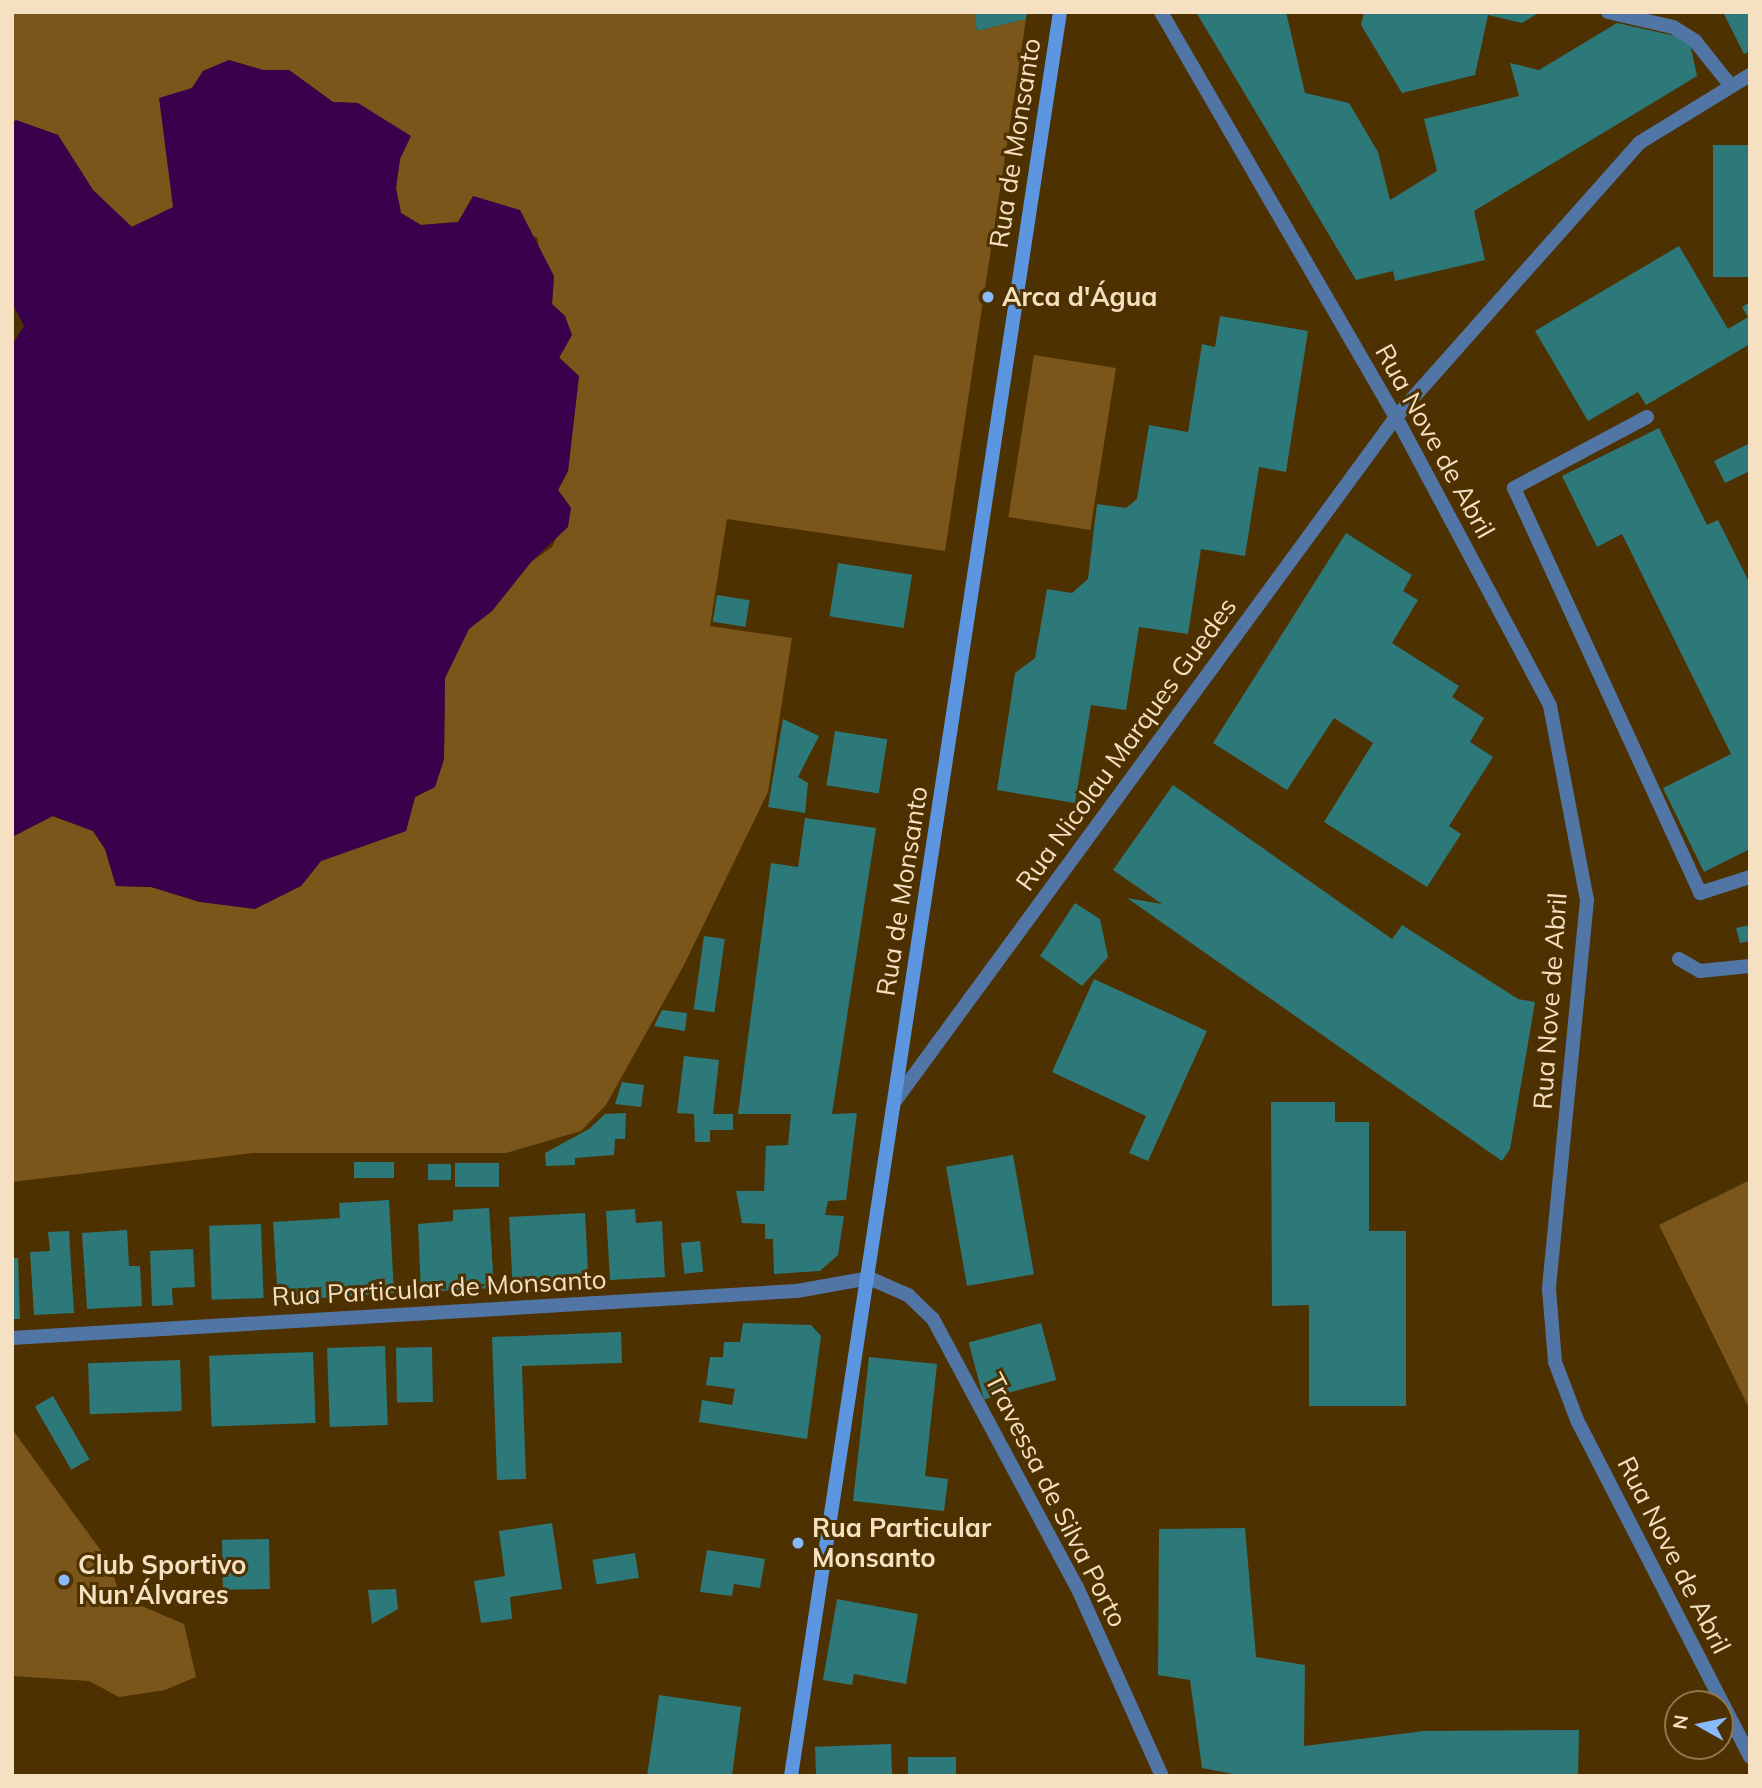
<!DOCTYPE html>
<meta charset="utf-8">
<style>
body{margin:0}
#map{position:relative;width:1762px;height:1788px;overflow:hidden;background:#4d3100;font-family:Mulish,sans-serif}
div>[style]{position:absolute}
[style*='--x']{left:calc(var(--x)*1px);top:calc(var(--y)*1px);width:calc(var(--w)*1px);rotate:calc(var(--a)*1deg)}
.green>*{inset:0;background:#7b561a;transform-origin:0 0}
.water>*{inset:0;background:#39004b}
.building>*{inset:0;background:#2d7979;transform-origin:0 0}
.lane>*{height:14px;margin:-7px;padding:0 7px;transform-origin:7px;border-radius:7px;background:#5175a4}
.street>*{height:14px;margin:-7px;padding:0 7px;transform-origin:7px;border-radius:7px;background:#5175a4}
.secondary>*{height:14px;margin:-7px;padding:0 7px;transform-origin:7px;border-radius:7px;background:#5c96e1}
.dots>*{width:19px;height:19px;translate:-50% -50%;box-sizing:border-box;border:4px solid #4d3100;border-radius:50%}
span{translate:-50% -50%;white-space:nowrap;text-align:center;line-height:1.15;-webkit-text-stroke:6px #4d3100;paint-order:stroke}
.street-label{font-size:26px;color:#f5e0c2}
.poi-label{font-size:26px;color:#f5e0c2;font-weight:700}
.left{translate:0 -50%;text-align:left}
.frame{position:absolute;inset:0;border:14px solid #f5e0c2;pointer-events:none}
.north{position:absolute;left:1664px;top:1690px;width:70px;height:70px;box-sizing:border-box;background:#4d3100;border:2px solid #90774e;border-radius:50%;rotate:279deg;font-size:19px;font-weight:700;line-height:28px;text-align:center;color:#f5e0c2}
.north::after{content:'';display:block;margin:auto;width:24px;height:32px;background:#89bafc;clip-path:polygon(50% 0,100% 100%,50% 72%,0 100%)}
</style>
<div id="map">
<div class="green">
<i style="clip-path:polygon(12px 12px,974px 12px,977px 31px,1026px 19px,945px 551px,727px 519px,710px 626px,792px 638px,768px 792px,683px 967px,606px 1105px,581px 1131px,506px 1153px,253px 1153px,12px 1182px,12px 837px,52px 816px,93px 831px,105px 849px,116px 886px,151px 887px,200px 902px,301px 886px,321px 861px,406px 831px,415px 797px,435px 787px,444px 759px,445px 678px,469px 628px,492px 611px,531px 562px,552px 547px,571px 508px,558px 490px,568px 471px,579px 376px,559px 357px,565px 316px,552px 304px,554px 276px,541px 256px,537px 237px,458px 222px,421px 225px,401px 213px,396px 188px,400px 159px,358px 103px,333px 102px,289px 70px,263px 70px,229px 60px,203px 71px,192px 88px,176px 96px,173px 208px,131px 227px,93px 190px,58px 135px,16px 120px,12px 123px)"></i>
<i style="left:1034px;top:355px;width:83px;height:164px;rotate:9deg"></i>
<i style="clip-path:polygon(1750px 1180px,1750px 1410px,1659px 1225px)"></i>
<i style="clip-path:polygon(12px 1429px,110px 1563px,120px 1597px,184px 1624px,196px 1677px,165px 1690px,119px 1697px,89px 1681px,12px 1676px)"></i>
</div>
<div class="water">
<i style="clip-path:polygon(229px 60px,263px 70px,289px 70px,333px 102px,358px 103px,411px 136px,400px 159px,396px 188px,401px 213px,421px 225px,458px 222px,473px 196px,520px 210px,554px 276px,552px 304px,565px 316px,572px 335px,559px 358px,579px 376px,568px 471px,558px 490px,571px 508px,568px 527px,531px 562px,492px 611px,469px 629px,445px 678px,444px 759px,435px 787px,415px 797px,406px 831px,321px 861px,301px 886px,255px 909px,200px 902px,151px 887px,116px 886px,105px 849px,93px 831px,53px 816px,12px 837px,12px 345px,24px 326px,12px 303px,12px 123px,16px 120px,58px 135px,93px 190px,132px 227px,173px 207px,159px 98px,192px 88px,203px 71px)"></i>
</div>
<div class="building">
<i style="clip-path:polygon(974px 12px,1027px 12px,1026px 19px,977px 31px)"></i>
<i style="clip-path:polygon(1196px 12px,1286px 12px,1305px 93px,1349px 103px,1378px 152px,1390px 200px,1437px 171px,1424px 119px,1519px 96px,1510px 63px,1539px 70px,1617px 23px,1689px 39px,1697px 76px,1474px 211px,1485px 260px,1395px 281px,1393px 271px,1356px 280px)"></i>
<i style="clip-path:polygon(1364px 12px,1540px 12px,1522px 23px,1488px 15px,1475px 75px,1402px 93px,1361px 25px)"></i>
<i style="clip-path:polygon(1723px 12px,1750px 12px,1750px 51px,1744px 54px)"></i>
<i style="left:1713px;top:145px;width:37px;height:132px"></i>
<i style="clip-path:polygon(1679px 246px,1728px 329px,1748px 317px,1742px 307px,1750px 302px,1750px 344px,1646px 405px,1638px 392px,1588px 421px,1535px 331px)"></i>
<i style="clip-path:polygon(1220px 316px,1308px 331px,1286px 472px,1259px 467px,1245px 556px,1201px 549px,1188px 634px,1139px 627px,1126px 710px,1091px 705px,1075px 803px,997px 790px,1015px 673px,1035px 658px,1047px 589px,1072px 593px,1088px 579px,1097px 504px,1126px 508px,1137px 499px,1149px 425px,1188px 432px,1202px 344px,1215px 347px)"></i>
<i style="clip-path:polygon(1659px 428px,1707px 525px,1718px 520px,1750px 584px,1750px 849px,1704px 872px,1663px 788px,1731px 754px,1622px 534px,1597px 547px,1562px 476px)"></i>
<i style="clip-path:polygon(1750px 443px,1750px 471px,1725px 483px,1714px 461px)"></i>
<i style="clip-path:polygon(1346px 533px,1412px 575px,1403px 591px,1418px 600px,1392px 643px,1459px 686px,1452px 697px,1484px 718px,1470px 742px,1493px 757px,1449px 826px,1461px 834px,1427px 887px,1324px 822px,1373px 743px,1334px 718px,1287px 790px,1213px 743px)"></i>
<i style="left:838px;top:563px;width:75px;height:54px;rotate:9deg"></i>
<i style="left:717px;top:595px;width:33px;height:27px;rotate:9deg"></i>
<i style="clip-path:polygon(783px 719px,819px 736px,798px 777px,808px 783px,805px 813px,768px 807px)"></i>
<i style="left:835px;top:731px;width:53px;height:55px;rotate:9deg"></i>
<i style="clip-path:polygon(1173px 785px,1392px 939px,1402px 925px,1518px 999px,1535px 1002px,1510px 1149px,1502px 1161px,1127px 898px,1162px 904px,1113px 870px)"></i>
<i style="clip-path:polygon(805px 818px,876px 828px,832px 1114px,857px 1113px,846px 1200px,828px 1201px,825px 1215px,844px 1216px,838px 1255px,820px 1271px,774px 1274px,773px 1239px,765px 1239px,765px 1224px,742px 1223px,736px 1191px,764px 1191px,766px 1146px,788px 1145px,791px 1114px,738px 1114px,771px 863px,798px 867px)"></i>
<i style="clip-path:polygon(1075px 903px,1100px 919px,1108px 957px,1082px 986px,1040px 956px)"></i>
<i style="clip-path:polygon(1750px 925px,1750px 941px,1740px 943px,1736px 928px)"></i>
<i style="left:704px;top:936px;width:21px;height:74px;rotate:8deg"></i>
<i style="clip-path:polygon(1094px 979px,1207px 1031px,1148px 1161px,1129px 1153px,1146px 1116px,1052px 1072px)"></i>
<i style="clip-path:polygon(662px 1010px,687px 1013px,685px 1031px,654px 1026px)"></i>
<i style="clip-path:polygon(684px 1056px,719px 1060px,713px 1114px,733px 1114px,733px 1130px,710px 1130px,710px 1142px,695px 1142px,694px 1114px,677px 1113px)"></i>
<i style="clip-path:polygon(622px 1082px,644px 1085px,641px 1107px,615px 1104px)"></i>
<i style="clip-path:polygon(1271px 1102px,1335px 1102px,1335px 1122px,1369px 1122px,1369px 1231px,1406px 1231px,1406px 1406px,1309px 1406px,1309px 1305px,1272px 1306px)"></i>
<i style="clip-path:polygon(626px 1113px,625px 1139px,615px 1139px,614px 1155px,575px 1158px,575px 1165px,546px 1166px,545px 1153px,589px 1129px,605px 1114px)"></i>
<i style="left:1013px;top:1155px;width:121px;height:68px;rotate:80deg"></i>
<i style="left:394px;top:1162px;width:16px;height:40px;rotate:90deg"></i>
<i style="left:499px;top:1163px;width:24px;height:44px;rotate:90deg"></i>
<i style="left:428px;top:1164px;width:23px;height:16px"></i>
<i style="clip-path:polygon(389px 1200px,394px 1293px,278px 1301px,273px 1222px,340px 1218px,339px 1203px)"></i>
<i style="clip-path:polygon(489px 1208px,494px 1288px,421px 1292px,418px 1224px,453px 1221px,453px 1210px)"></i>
<i style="clip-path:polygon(635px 1209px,636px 1223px,662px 1221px,665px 1277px,610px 1280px,606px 1211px)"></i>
<i style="left:585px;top:1213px;width:68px;height:76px;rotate:87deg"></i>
<i style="left:261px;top:1224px;width:74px;height:52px;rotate:88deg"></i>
<i style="clip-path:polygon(127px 1230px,129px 1266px,140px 1266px,142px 1306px,87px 1309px,82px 1233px)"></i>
<i style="clip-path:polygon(69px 1231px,74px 1313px,34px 1315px,30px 1252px,50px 1251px,48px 1232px)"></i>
<i style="left:700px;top:1241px;width:31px;height:19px;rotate:84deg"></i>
<i style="clip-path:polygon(193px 1249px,195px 1287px,172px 1288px,173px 1305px,152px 1306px,150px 1251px)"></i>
<i style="clip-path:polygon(12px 1258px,18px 1258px,20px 1319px,12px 1319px)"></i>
<i style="clip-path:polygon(743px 1323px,811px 1325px,821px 1336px,807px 1439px,699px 1422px,702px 1400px,732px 1405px,735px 1389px,706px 1385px,710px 1357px,723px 1357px,724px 1342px,740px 1342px)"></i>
<i style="left:1041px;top:1323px;width:59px;height:75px;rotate:75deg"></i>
<i style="clip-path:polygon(621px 1332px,622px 1363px,522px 1366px,526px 1479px,497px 1480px,492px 1337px)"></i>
<i style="left:385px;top:1346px;width:79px;height:58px;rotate:88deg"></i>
<i style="left:432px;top:1347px;width:55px;height:36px;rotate:89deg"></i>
<i style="left:313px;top:1352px;width:71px;height:104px;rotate:88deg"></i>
<i style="clip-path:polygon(869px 1357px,937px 1364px,925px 1476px,948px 1479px,944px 1511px,853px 1501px)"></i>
<i style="left:180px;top:1360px;width:51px;height:92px;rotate:88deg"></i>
<i style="left:53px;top:1396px;width:73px;height:21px;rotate:60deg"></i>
<i style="clip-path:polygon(552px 1523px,562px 1589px,510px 1597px,512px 1619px,481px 1623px,474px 1581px,505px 1576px,499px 1531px)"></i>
<i style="clip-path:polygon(1245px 1528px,1256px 1657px,1305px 1665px,1304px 1746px,1424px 1731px,1579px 1730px,1578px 1776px,1243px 1776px,1202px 1768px,1190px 1680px,1158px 1675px,1159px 1529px)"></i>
<i style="left:269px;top:1539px;width:50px;height:47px;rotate:89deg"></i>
<i style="clip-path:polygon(707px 1550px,765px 1559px,760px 1588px,734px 1584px,732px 1596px,700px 1592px)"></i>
<i style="left:635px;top:1553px;width:25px;height:43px;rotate:81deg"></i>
<i style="clip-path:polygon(396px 1589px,398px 1609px,372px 1624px,368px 1590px)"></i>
<i style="clip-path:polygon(837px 1599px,918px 1614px,906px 1684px,854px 1674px,852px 1685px,823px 1680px)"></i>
<i style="clip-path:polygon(659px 1695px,741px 1707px,732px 1776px,647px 1776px)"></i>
<i style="left:891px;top:1744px;width:32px;height:76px;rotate:88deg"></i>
<i style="left:956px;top:1757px;width:19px;height:48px;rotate:90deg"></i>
</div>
<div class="lane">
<i style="--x:1608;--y:12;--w:67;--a:13"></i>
<i style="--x:1673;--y:27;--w:26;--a:32"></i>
<i style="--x:1695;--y:41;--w:58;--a:51.3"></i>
<i style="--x:1647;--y:417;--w:151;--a:151.9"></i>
<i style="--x:1514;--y:488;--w:446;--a:65.3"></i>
<i style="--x:1700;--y:893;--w:52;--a:-17.7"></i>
<i style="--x:1679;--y:959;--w:24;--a:30"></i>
<i style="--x:1700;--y:971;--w:50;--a:-5.7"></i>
</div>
<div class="street">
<i style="--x:1161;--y:12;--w:468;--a:59.9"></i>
<i style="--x:1396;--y:417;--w:327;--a:61.9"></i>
<i style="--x:1550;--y:706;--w:197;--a:79.2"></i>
<i style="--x:1587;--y:900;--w:391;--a:95.6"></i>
<i style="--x:1549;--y:1289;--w:73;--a:85.3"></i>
<i style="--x:1555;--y:1362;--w:62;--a:69.2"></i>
<i style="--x:1577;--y:1420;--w:379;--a:62.8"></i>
<i style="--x:895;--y:1101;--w:848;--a:-53.78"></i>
<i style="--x:1396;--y:417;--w:366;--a:-48.4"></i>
<i style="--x:1639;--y:143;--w:130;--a:-31.5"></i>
<i style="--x:12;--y:1338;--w:786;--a:-3.43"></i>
<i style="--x:797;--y:1291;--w:73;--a:-10.2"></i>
<i style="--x:869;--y:1278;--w:43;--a:23.6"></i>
<i style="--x:908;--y:1295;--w:35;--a:44"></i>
<i style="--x:933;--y:1319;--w:304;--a:61.8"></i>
<i style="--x:1077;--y:1587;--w:207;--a:65.8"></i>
</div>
<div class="secondary">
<i style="--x:791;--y:1776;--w:1784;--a:-81.33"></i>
</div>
<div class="dots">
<i style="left:988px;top:297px;background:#89bafc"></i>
<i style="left:798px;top:1543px;background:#89bafc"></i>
<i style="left:64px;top:1580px;background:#89bafc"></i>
</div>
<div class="street-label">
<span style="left:1015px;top:143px;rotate:-81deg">Rua de Monsanto</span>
<span style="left:1435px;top:441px;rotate:61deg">Rua Nove de Abril</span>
<span style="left:1126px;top:744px;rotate:-54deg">Rua Nicolau Marques Guedes</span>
<span style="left:902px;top:891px;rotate:-81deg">Rua de Monsanto</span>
<span style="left:1550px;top:1001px;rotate:-86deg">Rua Nove de Abril</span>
<span style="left:439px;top:1288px;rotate:-3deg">Rua Particular de Monsanto</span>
<span style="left:1056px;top:1500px;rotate:63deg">Travessa de Silva Porto</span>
<span style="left:1674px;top:1555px;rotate:63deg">Rua Nove de Abril</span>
</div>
<div class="poi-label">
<span class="left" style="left:1002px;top:297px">Arca d'Água</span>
<span class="left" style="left:812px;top:1543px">Rua Particular<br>Monsanto</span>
<span class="left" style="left:78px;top:1580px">Club Sportivo<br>Nun'Álvares</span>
</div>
<div class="frame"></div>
<div class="north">N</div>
</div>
